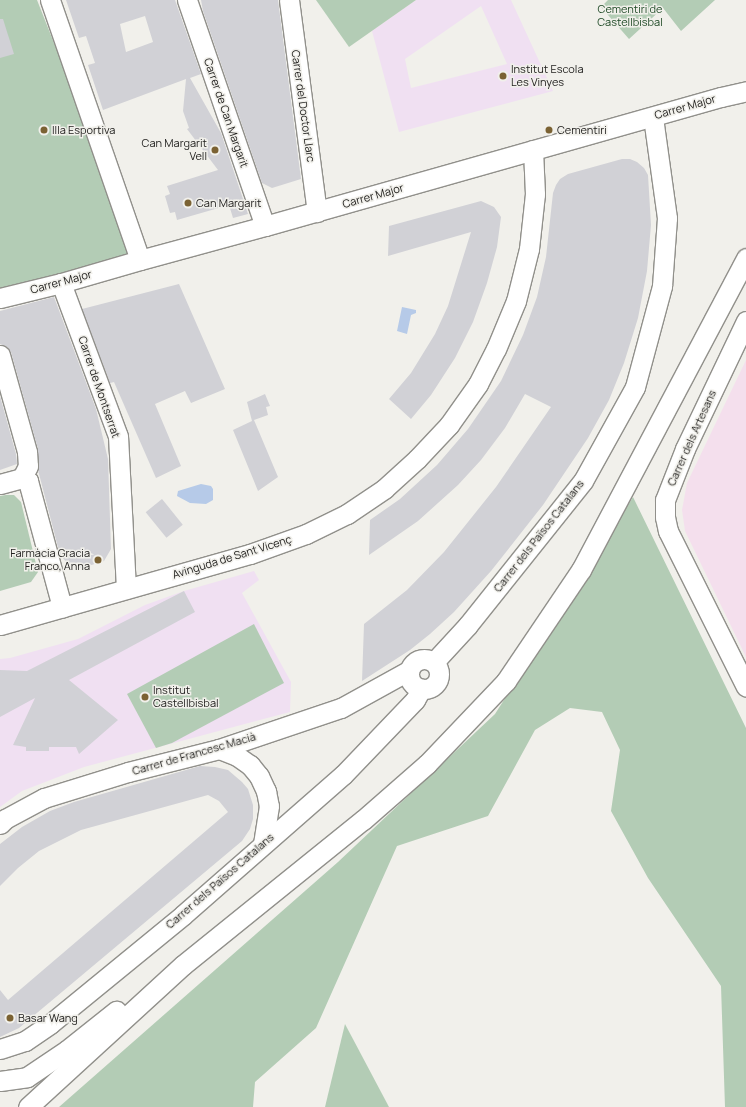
<!DOCTYPE html>
<meta charset="utf-8">
<style>
body{margin:0}
#map{position:relative;width:746px;height:1107px;overflow:hidden;background:#f1f0eb;font-family:Manrope,sans-serif}
div>[style]{position:absolute}
[style*='--x']{left:calc(var(--x)*1px);top:calc(var(--y)*1px);width:calc(var(--w)*1px);rotate:calc(var(--a)*1deg)}
.industrial>*{inset:0;background:#f4dfed}
.education>*{inset:0;background:#f0e0f2}
.green>*{inset:0;background:#b3ccb5}
.water>*{inset:0;background:#b6cae8}
.building>*{inset:0;background:#d1d1d6;transform-origin:0 0}
.roads{filter:drop-shadow(1px 0 #91908b) drop-shadow(-1px 0 #91908b) drop-shadow(0 1px #91908b) drop-shadow(0 -1px #91908b)}
.minor>*{height:19px;margin:-9.5px;padding:0 9.5px;transform-origin:9.5px;border-radius:9.5px;background:#fff}
.minor>.ring{margin:-9.5px;padding:0;box-sizing:content-box;background:none;border:19px solid #fff;border-radius:50%}
.dots>*{width:11px;height:11px;translate:-50% -50%;box-sizing:border-box;border:2px solid #f1f0eb;border-radius:50%}
span{translate:-50% -50%;white-space:nowrap;text-align:center;line-height:1.15;-webkit-text-stroke:3px #f1f0eb;paint-order:stroke}
.park-label{font-size:11px;color:#1f4a26}
.poi-label{font-size:11px;color:#232220}
.left{translate:0 -50%;text-align:left}
.right{translate:-100% -50%;text-align:right}
.street-label{font-size:11px;color:#232220}
</style>
<div id="map">
<div class="industrial">
<i style="clip-path:polygon(746px 360px,746px 657px,685px 531px,682px 510px,687px 483px)"></i>
</div>
<div class="education">
<i style="clip-path:polygon(evenodd,416px 0,511px 0,553px 91px,399px 132px,372px 31px,416px 0,481px 6px,507px 64px,411px 88px,405px 59px,481px 6px)"></i>
<i style="clip-path:polygon(254px 571px,259px 580px,242px 593px,291px 682px,290px 712px,84px 767px,22px 791px,0 807px,0 659px,10px 658px,78px 639px,145px 605px,184px 591px)"></i>
</div>
<div class="green">
<i style="clip-path:polygon(0 0,37px 0,140px 260px,0 298px)"></i>
<i style="clip-path:polygon(316px 0,416px 0,349px 47px)"></i>
<i style="clip-path:polygon(608px 0,715px 0,681px 31px,663px 8px,629px 39px,601px 7px)"></i>
<i style="clip-path:polygon(6px 495px,14px 495px,21px 502px,38px 572px,31px 582px,0 591px,0 496px)"></i>
<i style="clip-path:polygon(633px 497px,746px 728px,746px 1107px,725px 1107px,721px 986px,648px 878px,611px 811px,620px 750px,602px 712px,570px 708px,535px 730px,488px 816px,397px 846px,316px 1028px,255px 1082px,253px 1107px,59px 1107px,338px 862px,495px 714px)"></i>
<i style="clip-path:polygon(254px 624px,284px 683px,172px 743px,156px 748px,127px 694px)"></i>
<i style="clip-path:polygon(345px 1024px,389px 1107px,325px 1107px)"></i>
</div>
<div class="water">
<i style="clip-path:polygon(402px 307px,416px 310px,416px 313px,411px 315px,407px 334px,397px 331px)"></i>
<i style="clip-path:polygon(201px 484px,211px 486px,213px 489px,213px 500px,206px 504px,190px 503px,177px 496px,178px 491px)"></i>
</div>
<div class="building">
<i style="clip-path:polygon(evenodd,66px 0,175px 0,201px 74px,190px 78px,221px 133px,248px 214px,233px 218px,229px 205px,177px 220px,175px 212px,170px 213px,165px 196px,170px 194px,167px 186px,218px 170px,187px 129px,189px 128px,183px 111px,186px 79px,103px 110px,88px 65px,95px 63px,86px 36px,79px 38px,66px 0,145px 16px,153px 42px,126px 52px,120px 24px,145px 16px)"></i>
<i style="clip-path:polygon(201px 0,278px 0,301px 179px,272px 188px,262px 183px,203px 11px)"></i>
<i style="clip-path:polygon(0 19px,3px 19px,14px 54px,0 58px)"></i>
<i style="clip-path:polygon(622px 159px,630px 159px,637px 162px,644px 168px,648px 175px,651px 225px,647px 271px,638px 318px,624px 363px,609px 400px,588px 438px,543px 505px,491px 571px,454px 612px,430px 634px,410px 650px,362px 681px,364px 624px,407px 590px,444px 552px,496px 487px,551px 407px,525px 394px,505px 428px,481px 460px,458px 485px,418px 521px,369px 555px,370px 520px,400px 499px,437px 465px,468px 429px,501px 381px,523px 335px,537px 297px,546px 257px,553px 193px,556px 185px,560px 179px,568px 174px)"></i>
<i style="clip-path:polygon(481px 201px,494px 207px,501px 217px,497px 247px,487px 283px,473px 322px,455px 358px,431px 395px,411px 419px,389px 399px,411px 373px,435px 334px,448px 306px,471px 232px,388px 256px,389px 226px)"></i>
<i style="clip-path:polygon(179px 284px,225px 389px,191px 403px,185px 391px,155px 404px,181px 466px,156px 478px,114px 382px,110px 383px,82px 309px)"></i>
<i style="clip-path:polygon(54px 297px,96px 409px,108px 459px,111px 549px,104px 561px,82px 568px,70px 566px,60px 555px,38px 470px,38px 449px,11px 352px,7px 347px,0 344px,0 311px)"></i>
<i style="clip-path:polygon(265px 394px,270px 406px,266px 407px,268px 415px,254px 420px,278px 477px,258px 491px,233px 430px,252px 421px,247px 402px)"></i>
<i style="clip-path:polygon(0 396px,16px 454px,17px 464px,0 470px)"></i>
<i style="left:162px;top:499px;width:33px;height:21px;rotate:51deg"></i>
<i style="clip-path:polygon(184px 591px,195px 612px,69px 680px,118px 720px,79px 754px,76px 747px,49px 747px,49px 751px,26px 751px,26px 747px,13px 745px,35px 698px,0 717px,0 670px,27px 671px)"></i>
<i style="clip-path:polygon(200px 766px,215px 767px,228px 770px,242px 782px,248px 789px,253px 805px,253px 819px,250px 829px,242px 841px,19px 1028px,0 1037px,0 990px,8px 1000px,228px 812px,219px 801px,208px 795px,81px 830px,39px 851px,18px 868px,0 886px,0 844px,22px 827px,50px 811px,74px 802px)"></i>
</div>
<div class="roads">
<div class="minor">
<i style="--x:50;--y:0;--w:275;--a:70.9"></i>
<i style="--x:187;--y:0;--w:239;--a:71"></i>
<i style="--x:289;--y:0;--w:214;--a:82.5"></i>
<i style="--x:61;--y:283;--w:163;--a:69.6"></i>
<i style="--x:118;--y:436;--w:153;--a:87"></i>
<i style="--x:0;--y:298;--w:63;--a:-13.8"></i>
<i style="--x:61;--y:283;--w:82;--a:-16.2"></i>
<i style="--x:140;--y:260;--w:130;--a:-15.2"></i>
<i style="--x:265;--y:226;--w:474;--a:-15.8"></i>
<i style="--x:721;--y:97;--w:26;--a:-13"></i>
<i style="--x:746;--y:321;--w:142;--a:115.5"></i>
<i style="--x:685;--y:449;--w:55;--a:111.4"></i>
<i style="--x:665;--y:500;--w:17;--a:90"></i>
<i style="--x:665;--y:517;--w:14;--a:78"></i>
<i style="--x:668;--y:531;--w:174;--a:63.4"></i>
<i style="--x:0;--y:355;--w:101;--a:74.4"></i>
<i style="--x:27;--y:452;--w:14;--a:86"></i>
<i style="--x:28;--y:466;--w:13;--a:117"></i>
<i style="--x:0;--y:484;--w:23;--a:-15"></i>
<i style="--x:22;--y:478;--w:7;--a:27"></i>
<i style="--x:28;--y:481;--w:131;--a:74.9"></i>
<i style="--x:0;--y:625;--w:260;--a:-15.9"></i>
<i style="--x:250;--y:554;--w:59;--a:-19.7"></i>
<i style="--x:306;--y:534;--w:46;--a:-26"></i>
<i style="--x:347;--y:514;--w:45;--a:-34"></i>
<i style="--x:384;--y:489;--w:45;--a:-42.3"></i>
<i style="--x:417;--y:459;--w:47;--a:-46.7"></i>
<i style="--x:449;--y:425;--w:50;--a:-54.7"></i>
<i style="--x:478;--y:384;--w:39;--a:-63"></i>
<i style="--x:496;--y:349;--w:52;--a:-67.4"></i>
<i style="--x:516;--y:301;--w:54;--a:-76"></i>
<i style="--x:529;--y:249;--w:55;--a:-83.8"></i>
<i style="--x:535;--y:194;--w:44;--a:-92.6"></i>
<i class="ring" style="left:409px;top:659px;width:11px;height:11px"></i>
<i style="--x:434;--y:662;--w:50;--a:-47.4"></i>
<i style="--x:468;--y:625;--w:184;--a:-51.4"></i>
<i style="--x:583;--y:481;--w:107;--a:-61"></i>
<i style="--x:635;--y:387;--w:105;--a:-75"></i>
<i style="--x:662;--y:286;--w:68;--a:-85.8"></i>
<i style="--x:667;--y:218;--w:102;--a:-97.9"></i>
<i style="--x:219;--y:749;--w:19;--a:21"></i>
<i style="--x:237;--y:756;--w:16;--a:35"></i>
<i style="--x:250;--y:765;--w:14;--a:51"></i>
<i style="--x:259;--y:776;--w:17;--a:65"></i>
<i style="--x:266;--y:791;--w:15;--a:79"></i>
<i style="--x:269;--y:806;--w:37;--a:99"></i>
<i style="--x:0;--y:824;--w:7;--a:-45"></i>
<i style="--x:5;--y:819;--w:44;--a:-28.3"></i>
<i style="--x:44;--y:798;--w:88;--a:-17.2"></i>
<i style="--x:128;--y:772;--w:94;--a:-14.2"></i>
<i style="--x:219;--y:749;--w:129;--a:-18.6"></i>
<i style="--x:341;--y:708;--w:77;--a:-28.9"></i>
<i style="--x:0;--y:1049;--w:26;--a:-18"></i>
<i style="--x:25;--y:1041;--w:30;--a:-34"></i>
<i style="--x:50;--y:1024;--w:172;--a:-39.3"></i>
<i style="--x:183;--y:915;--w:213;--a:-41.2"></i>
<i style="--x:343;--y:775;--w:104;--a:-46.2"></i>
<i style="--x:415;--y:700;--w:13;--a:-61"></i>
<i style="--x:0;--y:1081;--w:27;--a:-8"></i>
<i style="--x:27;--y:1077;--w:48;--a:-34"></i>
<i style="--x:67;--y:1050;--w:63;--a:-38.5"></i>
<i style="--x:28;--y:1107;--w:210;--a:-42.5"></i>
<i style="--x:183;--y:965;--w:231;--a:-38.9"></i>
<i style="--x:363;--y:820;--w:85;--a:-41.2"></i>
<i style="--x:427;--y:764;--w:115;--a:-46.4"></i>
<i style="--x:506;--y:681;--w:134;--a:-56"></i>
<i style="--x:581;--y:570;--w:353;--a:-62.1"></i>
</div>
</div>
<div class="dots">
<i style="left:503px;top:76px;background:#7b6233"></i>
<i style="left:44px;top:130px;background:#7b6233"></i>
<i style="left:549px;top:130px;background:#7b6233"></i>
<i style="left:215px;top:150px;background:#7b6233"></i>
<i style="left:188px;top:203px;background:#7b6233"></i>
<i style="left:98px;top:560px;background:#7b6233"></i>
<i style="left:145px;top:697px;background:#7b6233"></i>
<i style="left:10px;top:1018px;background:#7b6233"></i>
</div>
<div class="park-label">
<span style="left:630px;top:16px">Cementiri de<br>Castellbisbal</span>
</div>
<div class="poi-label">
<span class="left" style="left:511px;top:76px">Institut Escola<br>Les Vinyes</span>
<span class="left" style="left:52px;top:130px">Illa Esportiva</span>
<span class="left" style="left:557px;top:130px">Cementiri</span>
<span class="right" style="left:207px;top:150px">Can Margarit<br>Vell</span>
<span class="left" style="left:196px;top:203px">Can Margarit</span>
<span class="right" style="left:90px;top:560px">Farmàcia Gracia<br>Franco, Anna</span>
<span class="left" style="left:153px;top:697px">Institut<br>Castellbisbal</span>
<span class="left" style="left:18px;top:1018px">Basar Wang</span>
</div>
<div class="street-label">
<span style="left:303px;top:106px;rotate:82deg">Carrer del Doctor Llarc</span>
<span style="left:685px;top:107px;rotate:-16deg">Carrer Major</span>
<span style="left:226px;top:113px;rotate:71deg">Carrer de Can Margarit</span>
<span style="left:373px;top:196px;rotate:-16deg">Carrer Major</span>
<span style="left:61px;top:282px;rotate:-15deg">Carrer Major</span>
<span style="left:99px;top:387px;rotate:71deg">Carrer de Montserrat</span>
<span style="left:692px;top:438px;rotate:-66deg">Carrer dels Artesans</span>
<span style="left:539px;top:536px;rotate:-52deg">Carrer dels Països Catalans</span>
<span style="left:232px;top:557px;rotate:-17deg">Avinguda de Sant Vicenç</span>
<span style="left:194px;top:754px;rotate:-16deg">Carrer de Francesc Macià</span>
<span style="left:220px;top:881px;rotate:-41deg">Carrer dels Països Catalans</span>
</div>
</div>
